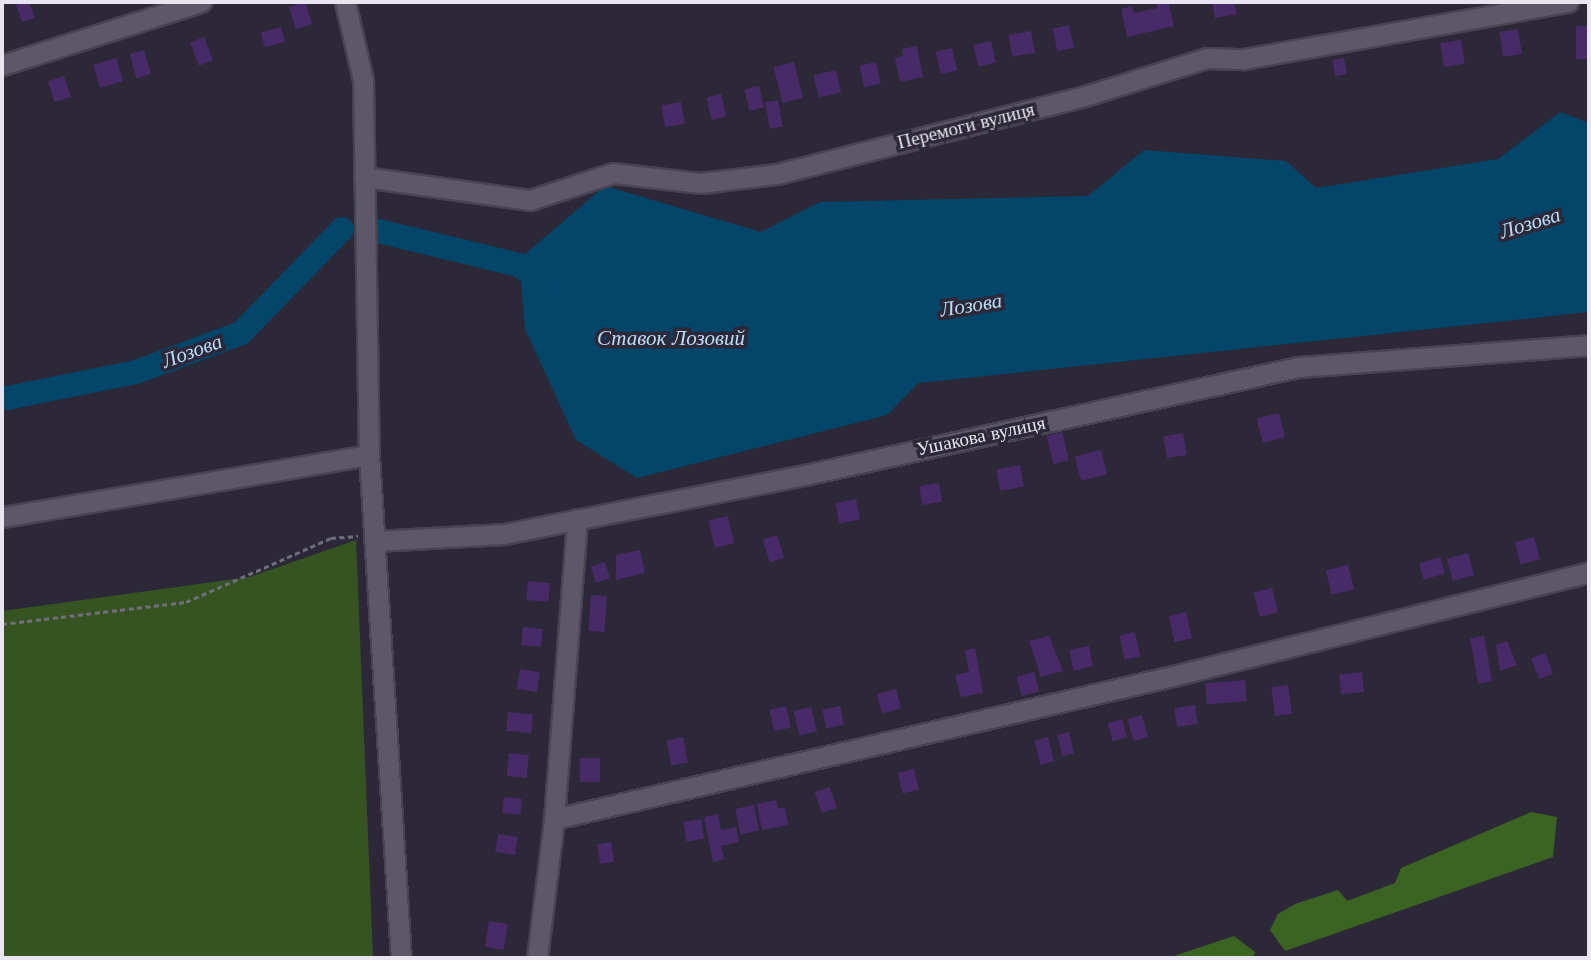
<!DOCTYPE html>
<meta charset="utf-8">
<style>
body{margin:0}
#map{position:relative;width:1591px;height:960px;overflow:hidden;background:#2c2838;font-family:"Libre Baskerville",serif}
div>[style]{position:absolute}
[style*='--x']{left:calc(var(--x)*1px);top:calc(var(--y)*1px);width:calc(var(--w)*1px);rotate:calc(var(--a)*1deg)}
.green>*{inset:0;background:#355422}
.forest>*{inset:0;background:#3b6422}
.water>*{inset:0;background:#03466a}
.river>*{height:24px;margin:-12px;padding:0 12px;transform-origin:12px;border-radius:12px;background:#03466a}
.building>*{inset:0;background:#492a68;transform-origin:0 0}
.path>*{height:2.5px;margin-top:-1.25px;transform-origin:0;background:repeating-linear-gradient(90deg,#716e7c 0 5px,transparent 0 8.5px)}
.roads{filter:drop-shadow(2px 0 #484351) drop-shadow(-2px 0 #484351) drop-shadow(0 2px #484351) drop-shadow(0 -2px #484351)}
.minor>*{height:19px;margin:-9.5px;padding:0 9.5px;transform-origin:9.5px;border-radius:9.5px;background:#5c5769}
span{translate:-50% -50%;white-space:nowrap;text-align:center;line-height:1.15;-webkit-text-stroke:7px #2c2838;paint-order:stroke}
.street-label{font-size:19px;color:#e8e5f0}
.water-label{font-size:21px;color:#b9defa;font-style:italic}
.frame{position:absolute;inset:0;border:4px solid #e8e5f0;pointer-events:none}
</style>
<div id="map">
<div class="green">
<i style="clip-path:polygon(356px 540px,373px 958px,2px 958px,2px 611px,250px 577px)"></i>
</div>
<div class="forest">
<i style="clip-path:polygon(1531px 812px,1557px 817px,1553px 857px,1285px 951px,1270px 930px,1278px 914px,1295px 904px,1338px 890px,1347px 901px,1395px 883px,1401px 868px)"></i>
<i style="clip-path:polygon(1234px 936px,1255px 952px,1253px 958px,1168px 958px)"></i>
</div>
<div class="water">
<i style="clip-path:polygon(1560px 112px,1589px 123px,1589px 312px,918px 383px,887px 415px,637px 478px,576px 440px,525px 329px,519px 259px,605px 186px,761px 232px,820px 202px,1088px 196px,1144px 150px,1286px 161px,1316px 188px,1498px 159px)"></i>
</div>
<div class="river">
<i style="--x:378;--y:231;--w:145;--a:13.6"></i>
<i style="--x:519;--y:265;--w:35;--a:37"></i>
<i style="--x:2;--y:399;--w:137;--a:-11.4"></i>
<i style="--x:136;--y:372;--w:112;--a:-20.4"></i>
<i style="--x:241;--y:333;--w:145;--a:-45.8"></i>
</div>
<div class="building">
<i style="clip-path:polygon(15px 2px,29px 2px,35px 18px,22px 22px)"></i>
<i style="left:305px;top:2px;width:23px;height:17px;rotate:72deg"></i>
<i style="clip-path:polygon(1156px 2px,1168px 2px,1174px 26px,1127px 37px,1121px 9px,1132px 6px,1134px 13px,1157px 8px)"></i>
<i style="clip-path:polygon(1212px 2px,1234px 2px,1237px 14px,1215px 18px)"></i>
<i style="left:1069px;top:25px;width:23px;height:17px;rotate:77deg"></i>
<i style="left:1576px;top:26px;width:12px;height:33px"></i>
<i style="left:281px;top:27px;width:15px;height:21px;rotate:74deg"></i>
<i style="left:1518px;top:29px;width:25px;height:19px;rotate:81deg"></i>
<i style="left:1031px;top:31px;width:22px;height:23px;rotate:80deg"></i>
<i style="left:204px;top:37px;width:25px;height:15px;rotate:69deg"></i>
<i style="left:1461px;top:40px;width:24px;height:21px;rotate:81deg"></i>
<i style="left:991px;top:41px;width:22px;height:18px;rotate:77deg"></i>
<i style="clip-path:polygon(917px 46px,923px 77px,900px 82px,895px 58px,903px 56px,902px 49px)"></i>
<i style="left:952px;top:48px;width:23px;height:17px;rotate:77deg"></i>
<i style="left:144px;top:50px;width:25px;height:15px;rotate:74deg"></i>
<i style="left:116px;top:58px;width:24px;height:24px;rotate:73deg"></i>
<i style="left:1344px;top:58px;width:16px;height:12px;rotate:79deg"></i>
<i style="left:794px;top:62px;width:37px;height:21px;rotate:76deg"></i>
<i style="left:876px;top:62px;width:22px;height:17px;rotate:77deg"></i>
<i style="left:836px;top:70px;width:23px;height:23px;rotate:77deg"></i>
<i style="left:64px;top:76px;width:22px;height:17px;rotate:72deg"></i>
<i style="left:759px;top:86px;width:22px;height:15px;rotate:77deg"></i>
<i style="left:721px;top:94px;width:23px;height:15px;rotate:77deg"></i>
<i style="left:778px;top:100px;width:27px;height:13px;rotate:80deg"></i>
<i style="left:681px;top:102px;width:22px;height:20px;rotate:80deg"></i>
<i style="left:1279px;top:413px;width:25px;height:23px;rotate:76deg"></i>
<i style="left:1062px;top:432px;width:29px;height:16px;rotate:76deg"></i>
<i style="left:1183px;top:433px;width:22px;height:20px;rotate:80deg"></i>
<i style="left:1101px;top:450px;width:25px;height:27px;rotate:76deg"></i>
<i style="left:1020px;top:465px;width:22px;height:24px;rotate:80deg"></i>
<i style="left:939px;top:483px;width:19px;height:20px;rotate:81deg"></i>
<i style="left:856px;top:499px;width:21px;height:21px;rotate:79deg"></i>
<i style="left:728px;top:516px;width:28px;height:20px;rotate:77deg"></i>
<i style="left:777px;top:535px;width:24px;height:15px;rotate:73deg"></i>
<i style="left:1534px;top:537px;width:23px;height:20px;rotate:75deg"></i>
<i style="clip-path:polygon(640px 550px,645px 573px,616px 580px,616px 555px)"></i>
<i style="left:1468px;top:553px;width:23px;height:22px;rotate:75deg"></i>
<i style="left:1440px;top:557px;width:17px;height:22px;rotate:73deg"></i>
<i style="left:605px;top:562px;width:17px;height:15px;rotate:73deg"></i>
<i style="left:1348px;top:565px;width:25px;height:23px;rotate:76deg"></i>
<i style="left:528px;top:581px;width:22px;height:19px;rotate:5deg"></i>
<i style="left:1272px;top:588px;width:25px;height:19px;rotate:76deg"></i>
<i style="left:591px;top:595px;width:16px;height:36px;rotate:4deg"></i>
<i style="left:1186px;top:612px;width:27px;height:18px;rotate:77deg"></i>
<i style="left:523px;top:627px;width:20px;height:18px;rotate:6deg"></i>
<i style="left:1135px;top:632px;width:25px;height:16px;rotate:78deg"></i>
<i style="clip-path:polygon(1049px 636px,1063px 671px,1041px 677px,1029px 641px)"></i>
<i style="left:1484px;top:636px;width:46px;height:14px;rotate:80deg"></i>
<i style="clip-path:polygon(1507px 641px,1517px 665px,1500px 671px,1496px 645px)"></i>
<i style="left:1089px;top:646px;width:21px;height:20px;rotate:79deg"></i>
<i style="clip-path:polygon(975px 648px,983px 693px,961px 697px,955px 675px,969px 672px,965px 650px)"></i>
<i style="left:1545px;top:653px;width:22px;height:15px;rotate:68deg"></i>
<i style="left:520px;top:669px;width:20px;height:20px;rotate:9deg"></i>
<i style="left:1034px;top:672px;width:20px;height:18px;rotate:75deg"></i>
<i style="left:1362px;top:672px;width:20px;height:23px;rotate:84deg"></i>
<i style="left:1245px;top:680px;width:21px;height:40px;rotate:85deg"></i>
<i style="left:1288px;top:685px;width:29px;height:17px;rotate:82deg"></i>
<i style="left:896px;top:689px;width:20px;height:20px;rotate:75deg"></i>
<i style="left:1195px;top:705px;width:19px;height:21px;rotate:81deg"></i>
<i style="left:786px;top:706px;width:22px;height:17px;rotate:77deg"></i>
<i style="left:840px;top:706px;width:19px;height:18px;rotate:78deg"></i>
<i style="left:811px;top:707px;width:25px;height:18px;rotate:76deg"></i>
<i style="left:508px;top:712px;width:25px;height:19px;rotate:5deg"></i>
<i style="left:1142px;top:715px;width:23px;height:15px;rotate:75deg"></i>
<i style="left:1122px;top:719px;width:19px;height:15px;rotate:74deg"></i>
<i style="left:1069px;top:732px;width:22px;height:12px;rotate:77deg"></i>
<i style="left:683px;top:737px;width:26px;height:17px;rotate:79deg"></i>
<i style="left:1048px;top:737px;width:25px;height:14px;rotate:76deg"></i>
<i style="left:509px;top:753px;width:20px;height:23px;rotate:6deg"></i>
<i style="left:580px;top:758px;width:20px;height:24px"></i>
<i style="left:914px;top:769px;width:21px;height:17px;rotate:76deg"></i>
<i style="left:830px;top:787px;width:22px;height:16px;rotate:72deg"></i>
<i style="left:504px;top:797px;width:18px;height:16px;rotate:6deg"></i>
<i style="clip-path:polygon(776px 800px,778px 809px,785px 807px,788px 825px,762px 830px,757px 804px)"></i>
<i style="left:754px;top:805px;width:26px;height:19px;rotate:79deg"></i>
<i style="clip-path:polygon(718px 814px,721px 830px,736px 827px,739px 842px,721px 846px,724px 859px,713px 862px,704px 817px)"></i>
<i style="left:701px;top:819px;width:20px;height:18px;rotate:81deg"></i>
<i style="left:498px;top:834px;width:20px;height:18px;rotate:9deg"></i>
<i style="left:611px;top:842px;width:20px;height:14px;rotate:81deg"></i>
<i style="left:489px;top:921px;width:19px;height:26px;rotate:9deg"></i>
</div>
<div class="path">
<i style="--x:2;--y:624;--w:185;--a:-6.8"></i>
<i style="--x:186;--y:602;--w:158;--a:-23.8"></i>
<i style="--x:331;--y:538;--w:27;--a:-4"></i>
</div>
<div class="roads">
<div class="minor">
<i style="--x:345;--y:2;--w:80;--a:77"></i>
<i style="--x:363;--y:80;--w:375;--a:89.1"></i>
<i style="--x:369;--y:455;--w:504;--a:86.36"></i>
<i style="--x:2;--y:65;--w:209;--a:-17.6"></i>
<i style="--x:364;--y:177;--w:168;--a:7.9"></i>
<i style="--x:530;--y:200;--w:87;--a:-18"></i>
<i style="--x:613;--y:173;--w:89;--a:6.5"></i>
<i style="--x:701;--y:183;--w:77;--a:-6.8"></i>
<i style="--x:777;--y:174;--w:318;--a:-14.2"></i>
<i style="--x:1085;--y:96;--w:128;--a:-17.3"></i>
<i style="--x:1207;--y:58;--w:37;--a:2"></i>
<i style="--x:1244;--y:59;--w:329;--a:-10"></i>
<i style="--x:2;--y:517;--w:372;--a:-9.6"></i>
<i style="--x:375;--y:541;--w:129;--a:-3.1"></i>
<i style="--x:504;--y:534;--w:311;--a:-11.1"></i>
<i style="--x:809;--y:474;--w:501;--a:-12.34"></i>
<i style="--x:1298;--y:367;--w:292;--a:-4.3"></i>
<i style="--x:554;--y:819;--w:635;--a:-13.01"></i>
<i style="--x:1173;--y:676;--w:429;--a:-14"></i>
<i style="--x:537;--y:958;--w:140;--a:-83"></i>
<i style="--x:554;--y:819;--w:301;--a:-85.6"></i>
</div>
</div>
<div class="street-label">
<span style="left:966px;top:126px;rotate:-14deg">Перемоги вулиця</span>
<span style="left:981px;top:436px;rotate:-12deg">Ушакова вулиця</span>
</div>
<div class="water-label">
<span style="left:1530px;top:223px;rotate:-17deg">Лозова</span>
<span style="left:971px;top:305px;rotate:-9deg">Лозова</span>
<span style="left:671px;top:338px">Ставок Лозовий</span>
<span style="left:192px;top:351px;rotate:-20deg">Лозова</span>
</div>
<div class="frame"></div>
</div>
